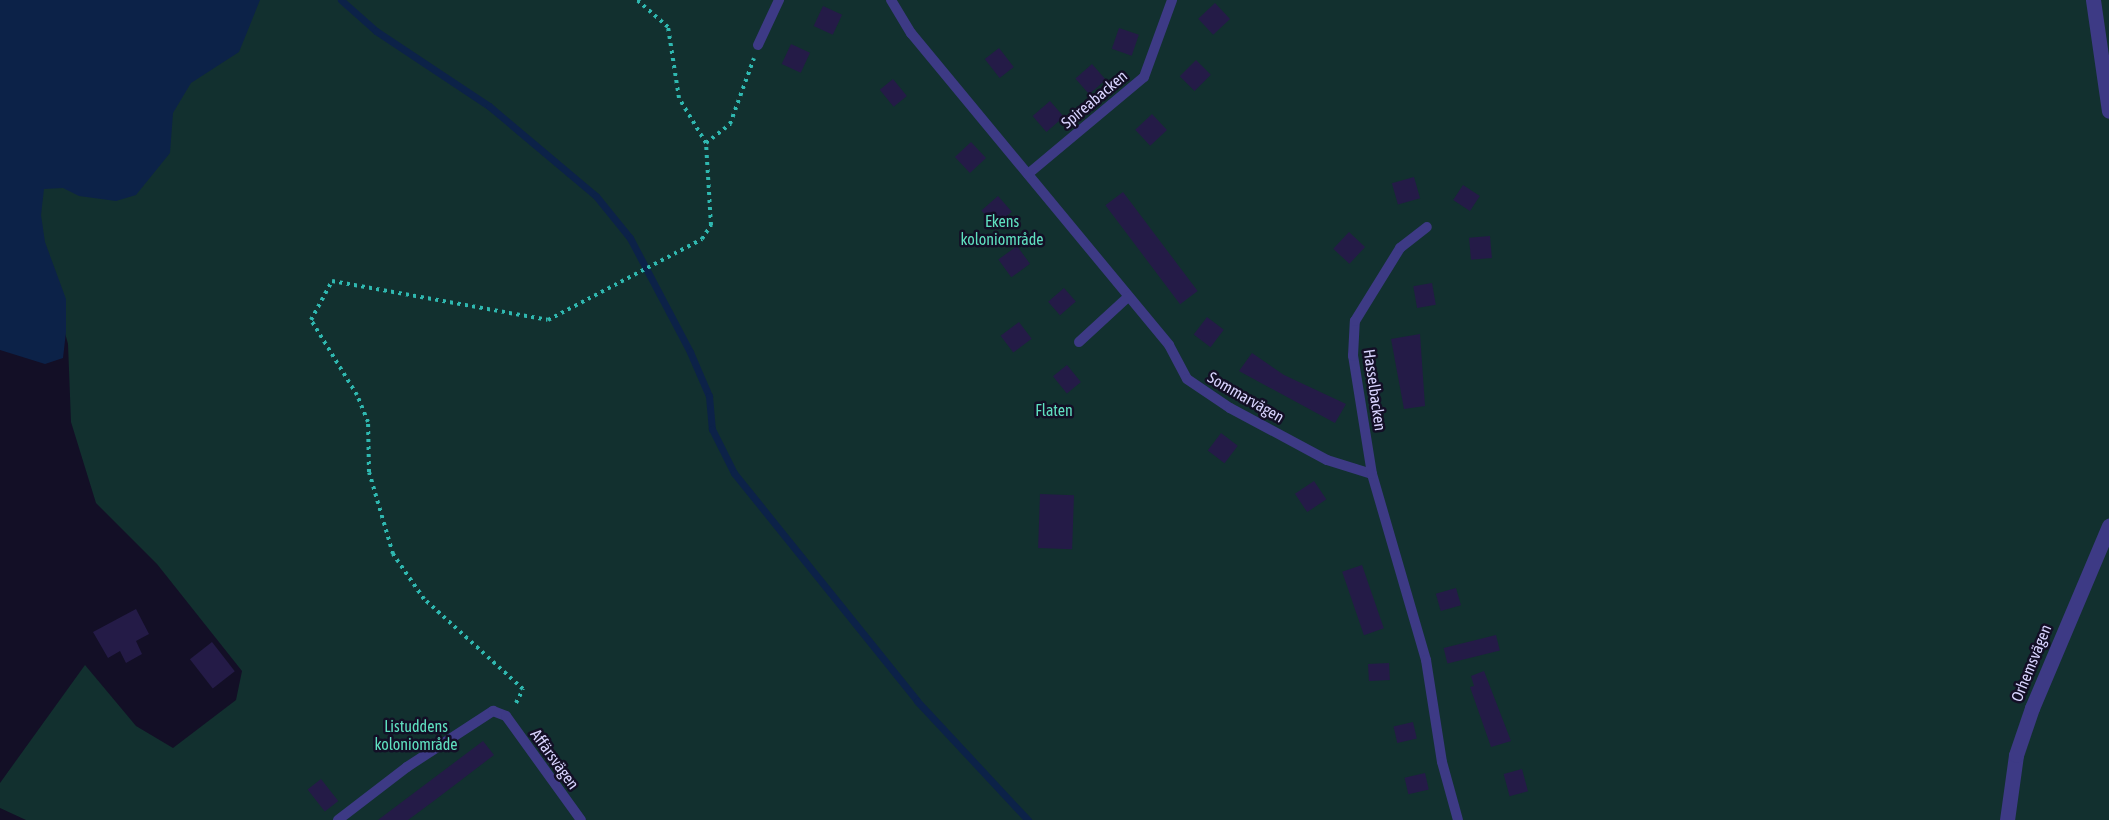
<!DOCTYPE html>
<meta charset="utf-8">
<style>
body{margin:0}
#map{position:relative;width:2109px;height:820px;overflow:hidden;background:#130f26;font-family:"Asap Condensed",sans-serif}
div>[style]{position:absolute}
[style*='--x']{left:calc(var(--x)*1px);top:calc(var(--y)*1px);width:calc(var(--w)*1px);rotate:calc(var(--a)*1deg)}
.green>*{inset:0;background:#12302f}
.water>*{inset:0;background:#0c2248}
.stream>*{height:7px;margin:-3.5px;padding:0 3.5px;transform-origin:3.5px;border-radius:3.5px;background:#0c2248}
.building>*{inset:0;background:#241b47;transform-origin:0 0}
.path>*{height:4px;margin-top:-2px;transform-origin:0;background:repeating-linear-gradient(90deg,#2fb8b0 0 3px,transparent 0 7.5px)}
.service>*{height:10px;margin:-5px;padding:0 5px;transform-origin:5px;border-radius:5px;background:#3d3a85}
.minor>*{height:15px;margin:-7.5px;padding:0 7.5px;transform-origin:7.5px;border-radius:7.5px;background:#3d3a85}
span{translate:-50% -50%;white-space:nowrap;text-align:center;line-height:1.15;-webkit-text-stroke:5px #130f26;paint-order:stroke}
.street-label{font-size:16px;color:#d9d4ff}
.park-label{font-size:16px;color:#5fe0c0}
</style>
<div id="map">
<div class="green">
<i style="clip-path:polygon(0 0,2109px 0,2109px 820px,26px 820px,0 808px,0 783px,85px 665px,136px 726px,173px 748px,236px 700px,242px 671px,157px 564px,96px 503px,71px 422px,68px 344px,14px 145px)"></i>
</div>
<div class="water">
<i style="clip-path:polygon(0 0,260px 0,239px 52px,191px 83px,173px 113px,170px 153px,136px 195px,116px 201px,79px 196px,63px 188px,44px 189px,41px 215px,45px 242px,66px 299px,66px 332px,63px 358px,45px 364px,0 350px)"></i>
</div>
<div class="stream">
<i style="--x:341;--y:0;--w:47;--a:41.5"></i>
<i style="--x:376;--y:31;--w:136;--a:33.6"></i>
<i style="--x:489;--y:106;--w:140;--a:40.1"></i>
<i style="--x:596;--y:196;--w:54;--a:51"></i>
<i style="--x:630;--y:238;--w:129;--a:62.2"></i>
<i style="--x:690;--y:352;--w:48;--a:66.6"></i>
<i style="--x:709;--y:396;--w:33;--a:85"></i>
<i style="--x:712;--y:429;--w:49;--a:63.4"></i>
<i style="--x:734;--y:473;--w:292;--a:51.2"></i>
<i style="--x:917;--y:701;--w:163;--a:47"></i>
</div>
<div class="building">
<i style="left:1215px;top:3px;width:22px;height:23px;rotate:47deg"></i>
<i style="left:823px;top:6px;width:21px;height:22px;rotate:25deg"></i>
<i style="left:1119px;top:28px;width:21px;height:22px;rotate:19deg"></i>
<i style="left:791px;top:44px;width:21px;height:22px;rotate:25deg"></i>
<i style="left:999px;top:48px;width:24px;height:18px;rotate:52deg"></i>
<i style="left:1196px;top:60px;width:21px;height:23px;rotate:45deg"></i>
<i style="left:1092px;top:64px;width:21px;height:22px;rotate:49deg"></i>
<i style="left:893px;top:79px;width:22px;height:17px;rotate:51deg"></i>
<i style="left:1050px;top:101px;width:21px;height:23px;rotate:49deg"></i>
<i style="left:1152px;top:114px;width:22px;height:23px;rotate:47deg"></i>
<i style="left:971px;top:142px;width:22px;height:22px;rotate:47deg"></i>
<i style="left:1414px;top:177px;width:22px;height:23px;rotate:74deg"></i>
<i style="left:1463px;top:185px;width:20px;height:18px;rotate:33deg"></i>
<i style="left:1123px;top:192px;width:124px;height:22px;rotate:53deg"></i>
<i style="left:998px;top:196px;width:21px;height:22px;rotate:49deg"></i>
<i style="left:1349px;top:232px;width:22px;height:23px;rotate:43deg"></i>
<i style="left:1490px;top:236px;width:22px;height:21px;rotate:85deg"></i>
<i style="left:1017px;top:246px;width:22px;height:23px;rotate:54deg"></i>
<i style="left:1432px;top:283px;width:22px;height:19px;rotate:80deg"></i>
<i style="left:1064px;top:288px;width:18px;height:21px;rotate:49deg"></i>
<i style="left:1207px;top:317px;width:21px;height:22px;rotate:37deg"></i>
<i style="left:1019px;top:322px;width:21px;height:23px;rotate:53deg"></i>
<i style="clip-path:polygon(1420px 334px,1425px 406px,1404px 409px,1391px 339px)"></i>
<i style="clip-path:polygon(1252px 353px,1284px 375px,1346px 404px,1335px 423px,1239px 371px)"></i>
<i style="left:1067px;top:365px;width:22px;height:18px;rotate:51deg"></i>
<i style="left:1221px;top:433px;width:21px;height:22px;rotate:37deg"></i>
<i style="left:1314px;top:481px;width:22px;height:23px;rotate:56deg"></i>
<i style="left:1040px;top:494px;width:34px;height:54px;rotate:2deg"></i>
<i style="left:1362px;top:565px;width:67px;height:21px;rotate:71deg"></i>
<i style="left:1456px;top:588px;width:18px;height:21px;rotate:74deg"></i>
<i style="clip-path:polygon(136px 609px,149px 634px,136px 641px,142px 654px,126px 663px,120px 651px,108px 658px,93px 632px)"></i>
<i style="left:1496px;top:635px;width:16px;height:54px;rotate:76deg"></i>
<i style="left:212px;top:642px;width:37px;height:28px;rotate:52deg"></i>
<i style="left:1389px;top:663px;width:17px;height:21px;rotate:87deg"></i>
<i style="clip-path:polygon(1484px 671px,1511px 741px,1491px 747px,1470px 687px,1474px 686px,1471px 676px)"></i>
<i style="left:1413px;top:722px;width:17px;height:20px;rotate:77deg"></i>
<i style="clip-path:polygon(483px 741px,494px 755px,435px 800px,408px 820px,378px 820px)"></i>
<i style="left:1522px;top:769px;width:23px;height:19px;rotate:75deg"></i>
<i style="left:1425px;top:773px;width:17px;height:21px;rotate:77deg"></i>
<i style="left:321px;top:779px;width:28px;height:17px;rotate:52deg"></i>
</div>
<div class="path">
<i style="--x:706;--y:143;--w:31;--a:-38"></i>
<i style="--x:730;--y:124;--w:70;--a:-70"></i>
<i style="--x:516;--y:703;--w:16;--a:-63"></i>
<i style="--x:523;--y:689;--w:134;--a:-137.7"></i>
<i style="--x:424;--y:599;--w:55;--a:-124.6"></i>
<i style="--x:393;--y:554;--w:85;--a:-106.3"></i>
<i style="--x:369;--y:472;--w:50;--a:-91.1"></i>
<i style="--x:368;--y:422;--w:29;--a:-112"></i>
<i style="--x:357;--y:395;--w:88;--a:-121.5"></i>
<i style="--x:311;--y:320;--w:44;--a:-61.7"></i>
<i style="--x:332;--y:281;--w:219;--a:10.2"></i>
<i style="--x:548;--y:320;--w:174;--a:-27.7"></i>
<i style="--x:702;--y:239;--w:17;--a:-57"></i>
<i style="--x:711;--y:225;--w:82;--a:-93.5"></i>
<i style="--x:706;--y:143;--w:52;--a:-121"></i>
<i style="--x:679;--y:98;--w:72;--a:-98.8"></i>
<i style="--x:668;--y:27;--w:41;--a:-138.9"></i>
</div>
<div class="service">
<i style="--x:891;--y:0;--w:39;--a:59"></i>
<i style="--x:911;--y:33;--w:405;--a:50.4"></i>
<i style="--x:1169;--y:345;--w:38;--a:62"></i>
<i style="--x:1187;--y:379;--w:52;--a:34"></i>
<i style="--x:1230;--y:408;--w:110;--a:28.2"></i>
<i style="--x:1327;--y:460;--w:47;--a:17.3"></i>
<i style="--x:1372;--y:474;--w:194;--a:73.8"></i>
<i style="--x:1426;--y:660;--w:103;--a:81.1"></i>
<i style="--x:1442;--y:762;--w:60;--a:74.6"></i>
<i style="--x:758;--y:45;--w:50;--a:-65"></i>
<i style="--x:1028;--y:174;--w:151;--a:-39.9"></i>
<i style="--x:1144;--y:77;--w:82;--a:-70"></i>
<i style="--x:1079;--y:342;--w:67;--a:-42.6"></i>
<i style="--x:1372;--y:474;--w:120;--a:-99.1"></i>
<i style="--x:1353;--y:356;--w:35;--a:-87"></i>
<i style="--x:1355;--y:321;--w:86;--a:-58.3"></i>
<i style="--x:1400;--y:248;--w:34;--a:-38"></i>
<i style="--x:338;--y:820;--w:87;--a:-37.5"></i>
<i style="--x:407;--y:767;--w:103;--a:-33.1"></i>
<i style="--x:493;--y:711;--w:14;--a:21"></i>
<i style="--x:506;--y:716;--w:128;--a:54.2"></i>
</div>
<div class="minor">
<i style="--x:2093;--y:0;--w:112;--a:81.8"></i>
<i style="--x:2007;--y:820;--w:66;--a:-82.1"></i>
<i style="--x:2016;--y:755;--w:50;--a:-71.2"></i>
<i style="--x:2032;--y:708;--w:198;--a:-67.1"></i>
</div>
<div class="street-label">
<span style="left:1094px;top:99px;rotate:-40deg">Spireabacken</span>
<span style="left:1375px;top:390px;rotate:82deg">Hasselbacken</span>
<span style="left:1246px;top:397px;rotate:30deg">Sommarvägen</span>
<span style="left:2031px;top:663px;rotate:-68deg">Orhemsvägen</span>
<span style="left:555px;top:759px;rotate:54deg">Affärsvägen</span>
</div>
<div class="park-label">
<span style="left:1002px;top:230px">Ekens<br>koloniområde</span>
<span style="left:1054px;top:410px">Flaten</span>
<span style="left:416px;top:735px">Listuddens<br>koloniområde</span>
</div>
</div>
